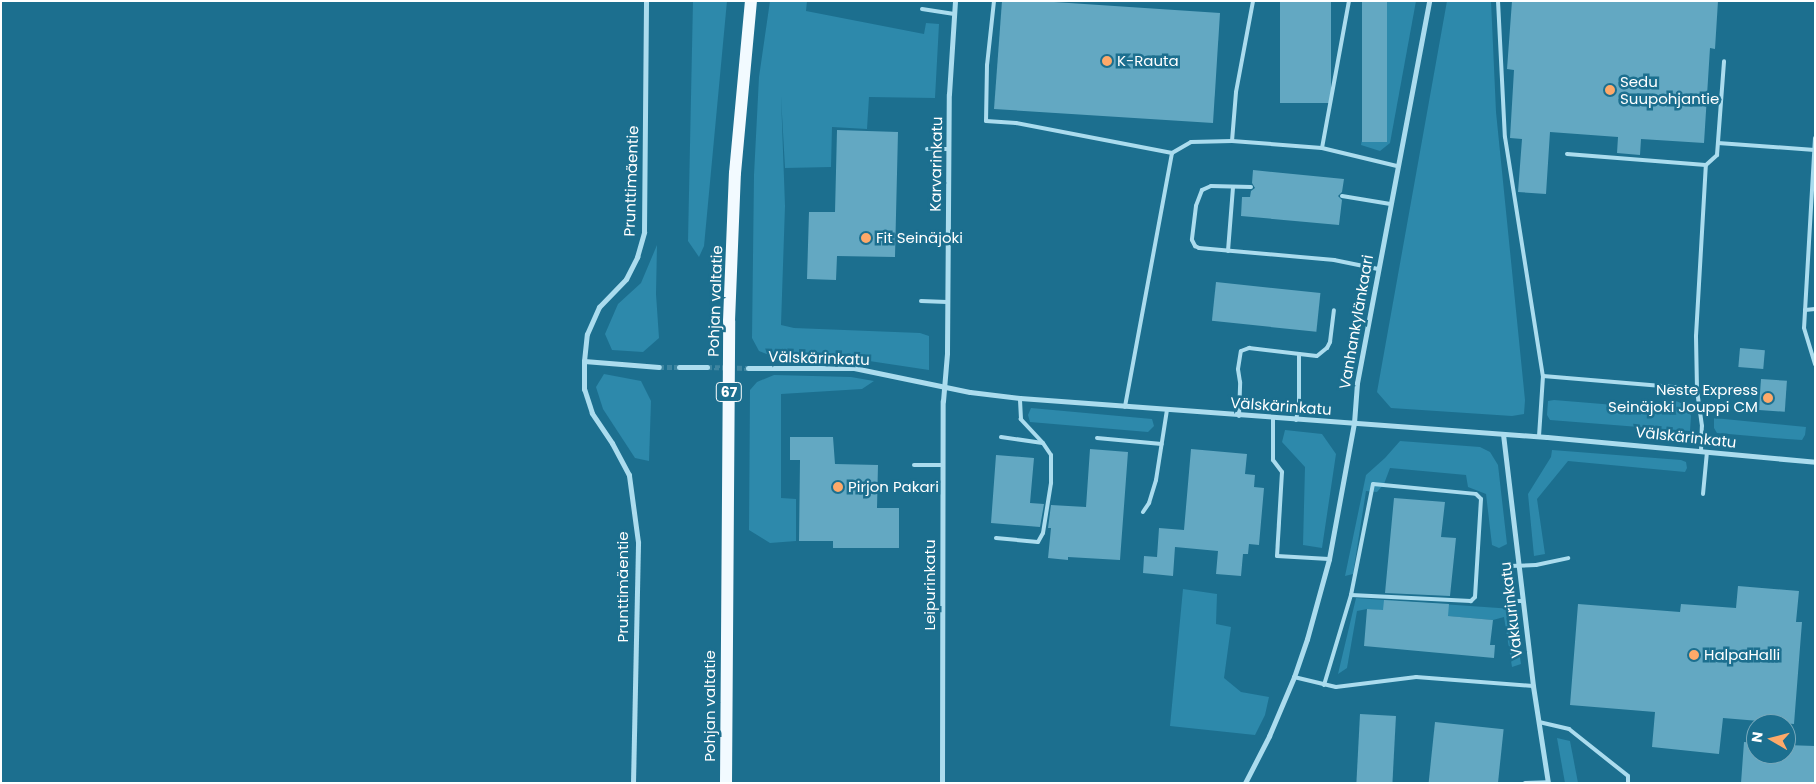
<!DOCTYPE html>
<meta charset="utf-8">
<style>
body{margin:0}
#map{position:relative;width:1816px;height:784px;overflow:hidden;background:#1c6f8f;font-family:Poppins,sans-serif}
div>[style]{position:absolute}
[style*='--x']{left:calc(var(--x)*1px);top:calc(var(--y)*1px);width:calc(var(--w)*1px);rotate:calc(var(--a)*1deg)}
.green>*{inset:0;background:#2d89ab}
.building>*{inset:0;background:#63a8c2;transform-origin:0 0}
.street-tunnel>*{height:5px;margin-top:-2.5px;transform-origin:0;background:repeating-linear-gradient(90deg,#3e85a0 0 5px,transparent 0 7.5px)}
.lane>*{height:4px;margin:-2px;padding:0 2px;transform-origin:2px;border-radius:2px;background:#abdcee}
.street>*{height:5px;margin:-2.5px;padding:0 2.5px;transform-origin:2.5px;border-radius:2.5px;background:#abdcee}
.primary>*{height:12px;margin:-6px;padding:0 6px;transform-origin:6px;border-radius:6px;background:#f2faff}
.dots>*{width:14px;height:14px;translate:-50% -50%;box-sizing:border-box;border:2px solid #1c6f8f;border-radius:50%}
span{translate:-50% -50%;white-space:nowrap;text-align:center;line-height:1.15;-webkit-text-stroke:5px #1c6f8f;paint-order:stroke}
.shield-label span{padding:1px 4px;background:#1c6f8f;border:1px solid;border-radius:4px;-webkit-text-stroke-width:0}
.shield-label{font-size:14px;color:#fff;font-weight:700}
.poi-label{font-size:15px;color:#fff}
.left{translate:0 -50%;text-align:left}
.right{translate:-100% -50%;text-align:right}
.street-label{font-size:15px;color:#fff}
.frame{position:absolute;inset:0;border:2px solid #fff;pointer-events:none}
.north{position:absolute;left:1746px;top:714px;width:50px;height:50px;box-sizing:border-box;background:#1c6f8f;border:1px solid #77a9bc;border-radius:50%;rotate:278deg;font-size:14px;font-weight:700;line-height:20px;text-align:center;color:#fff}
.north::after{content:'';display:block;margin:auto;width:18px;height:22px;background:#fea969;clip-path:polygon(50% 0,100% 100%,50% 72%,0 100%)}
</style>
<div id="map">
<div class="green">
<i style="clip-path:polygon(693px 1px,727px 1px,704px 246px,699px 257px,688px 241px)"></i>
<i style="clip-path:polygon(770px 1px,807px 1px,806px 11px,924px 34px,926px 23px,939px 24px,935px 98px,869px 97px,867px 129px,832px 127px,831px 167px,785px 168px,781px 96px,785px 206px,781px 325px,794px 328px,920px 333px,929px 336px,929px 370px,856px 359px,772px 356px,759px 351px,752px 338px,754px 175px,759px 77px)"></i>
<i style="clip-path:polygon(1387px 1px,1416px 1px,1390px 143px,1380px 151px,1361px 145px)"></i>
<i style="clip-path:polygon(1447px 1px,1491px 1px,1496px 112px,1525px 400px,1524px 414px,1512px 416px,1391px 408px,1377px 392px)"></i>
<i style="clip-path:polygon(657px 245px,656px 294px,659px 338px,643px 352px,612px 350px,605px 334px,618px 304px,641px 283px)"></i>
<i style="clip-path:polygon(604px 374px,641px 381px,651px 401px,649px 461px,635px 458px,603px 409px,596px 387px)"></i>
<i style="clip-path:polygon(774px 375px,851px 377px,874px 381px,862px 389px,781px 394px,781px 498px,796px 499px,796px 541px,770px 543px,749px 530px,750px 390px,757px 382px)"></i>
<i style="clip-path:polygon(1554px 400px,1675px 410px,1676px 401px,1688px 406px,1691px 416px,1690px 431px,1550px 420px,1547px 415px,1548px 401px)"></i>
<i style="clip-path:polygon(1031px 408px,1152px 419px,1154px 426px,1148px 432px,1030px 422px,1028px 415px)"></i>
<i style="clip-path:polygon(1714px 418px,1806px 427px,1805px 435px,1802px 440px,1787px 439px,1717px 433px,1714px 428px)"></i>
<i style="clip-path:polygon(1285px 430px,1322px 434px,1336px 454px,1322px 548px,1303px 545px,1305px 467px,1282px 442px)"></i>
<i style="clip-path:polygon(1400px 441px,1480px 447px,1490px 452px,1498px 465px,1507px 544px,1499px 548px,1492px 545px,1486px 494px,1468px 487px,1466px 475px,1390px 468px,1384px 484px,1377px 492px,1366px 491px,1353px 574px,1345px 576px,1366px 475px,1385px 458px)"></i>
<i style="clip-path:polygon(1552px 450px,1681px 460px,1686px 462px,1687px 468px,1685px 472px,1568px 461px,1537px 499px,1545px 554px,1534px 556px,1528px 494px,1551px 457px)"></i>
<i style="clip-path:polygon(1183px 589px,1217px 594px,1216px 624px,1231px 627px,1224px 678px,1241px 692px,1269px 697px,1265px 715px,1255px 735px,1170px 726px)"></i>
<i style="clip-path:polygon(1356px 598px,1513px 609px,1521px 664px,1512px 667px,1504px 617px,1493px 620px,1367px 609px,1357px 611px,1347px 668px,1338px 674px)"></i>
<i style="clip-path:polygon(1557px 738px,1570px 741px,1578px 783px,1565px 783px)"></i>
</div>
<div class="building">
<i style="clip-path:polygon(1002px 1px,1039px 1px,1220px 13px,1213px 123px,994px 109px)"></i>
<i style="left:1280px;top:1px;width:51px;height:102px"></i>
<i style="left:1362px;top:1px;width:25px;height:141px"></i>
<i style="clip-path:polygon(1512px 1px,1718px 1px,1715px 49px,1710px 48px,1704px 143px,1641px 139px,1640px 155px,1617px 153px,1618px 137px,1550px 132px,1546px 194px,1518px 192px,1522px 139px,1510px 138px,1514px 70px,1507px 69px)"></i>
<i style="clip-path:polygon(837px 130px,898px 132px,895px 257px,837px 256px,836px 280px,807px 279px,809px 212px,835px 212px)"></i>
<i style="clip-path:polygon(1253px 170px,1344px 179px,1342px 192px,1338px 196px,1342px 200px,1339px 225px,1241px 216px,1242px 197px,1250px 197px,1251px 191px,1255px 188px,1252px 183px)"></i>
<i style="left:1216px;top:282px;width:105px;height:39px;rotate:6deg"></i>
<i style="left:1740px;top:348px;width:25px;height:19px;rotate:5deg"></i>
<i style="left:1761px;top:379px;width:26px;height:31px;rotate:4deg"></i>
<i style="clip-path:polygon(790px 437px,833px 437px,835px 464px,878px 465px,877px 508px,899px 508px,899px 548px,833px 548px,833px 541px,799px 541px,800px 460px,790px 460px)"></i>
<i style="clip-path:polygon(1090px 449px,1128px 452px,1120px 560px,1068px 557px,1068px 560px,1048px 558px,1051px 528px,1048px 528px,1051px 505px,1086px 507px)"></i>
<i style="clip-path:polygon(1191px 449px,1247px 454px,1245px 474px,1255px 475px,1254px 487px,1264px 488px,1259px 545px,1249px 544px,1248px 554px,1243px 554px,1241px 576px,1216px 574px,1218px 551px,1175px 547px,1173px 576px,1143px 573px,1144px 556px,1157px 557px,1159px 528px,1184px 530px)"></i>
<i style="clip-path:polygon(996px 455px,1034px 458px,1030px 503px,1044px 504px,1040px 527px,991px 523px)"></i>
<i style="clip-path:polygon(1394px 498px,1445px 502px,1441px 537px,1456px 538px,1450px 596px,1385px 593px)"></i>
<i style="clip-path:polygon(1738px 586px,1799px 591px,1796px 622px,1802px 622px,1794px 724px,1723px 718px,1719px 754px,1652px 747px,1655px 712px,1570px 705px,1578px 604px,1680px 612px,1681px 604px,1736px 608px)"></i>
<i style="clip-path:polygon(1384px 600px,1449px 604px,1448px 616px,1493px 620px,1490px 645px,1495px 645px,1494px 658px,1364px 646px,1367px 609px,1383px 610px)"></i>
<i style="left:1360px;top:714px;width:36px;height:69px;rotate:3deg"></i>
<i style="left:1435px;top:722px;width:69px;height:61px;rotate:6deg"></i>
<i style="clip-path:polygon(1744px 742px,1756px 743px,1756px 754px,1786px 754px,1786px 745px,1815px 746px,1815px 783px,1741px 783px)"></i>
</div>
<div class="street-tunnel">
<i style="--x:659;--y:367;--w:20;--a:0"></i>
<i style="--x:707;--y:367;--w:41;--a:1.4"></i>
</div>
<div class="lane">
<i style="--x:994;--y:1;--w:64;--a:96.2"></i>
<i style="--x:987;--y:65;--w:56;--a:91"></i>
<i style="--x:986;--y:121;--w:30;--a:4"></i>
<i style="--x:1016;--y:123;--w:159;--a:10.9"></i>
<i style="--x:1172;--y:153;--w:258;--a:100.5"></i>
<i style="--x:1498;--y:1;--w:136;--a:87.1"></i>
<i style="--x:1505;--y:137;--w:242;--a:81"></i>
<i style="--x:1543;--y:376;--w:61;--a:93.8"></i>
<i style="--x:922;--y:9;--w:31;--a:9"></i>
<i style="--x:1815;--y:138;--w:190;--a:93.3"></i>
<i style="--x:1804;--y:328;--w:38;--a:73"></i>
<i style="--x:1232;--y:141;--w:49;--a:-85.3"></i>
<i style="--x:1236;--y:92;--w:93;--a:-79.4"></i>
<i style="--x:1718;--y:143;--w:97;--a:4.1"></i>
<i style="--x:1322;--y:148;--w:149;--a:-79.6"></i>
<i style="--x:927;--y:149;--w:22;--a:0"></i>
<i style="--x:1172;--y:153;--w:22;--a:-30"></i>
<i style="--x:1191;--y:142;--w:41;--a:-1.4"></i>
<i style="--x:1232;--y:141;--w:90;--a:4.4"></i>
<i style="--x:1322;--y:148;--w:77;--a:13.5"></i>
<i style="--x:1567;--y:154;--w:139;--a:4.5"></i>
<i style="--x:1251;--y:187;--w:40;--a:-178.6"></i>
<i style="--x:1211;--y:186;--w:10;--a:156"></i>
<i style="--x:1202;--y:190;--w:17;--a:111"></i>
<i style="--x:1196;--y:206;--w:34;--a:97"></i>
<i style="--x:1192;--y:240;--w:7;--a:63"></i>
<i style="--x:1195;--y:246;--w:4;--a:27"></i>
<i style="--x:1199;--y:248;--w:136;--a:5.1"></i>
<i style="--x:1334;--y:260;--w:45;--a:11.6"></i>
<i style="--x:1342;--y:196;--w:49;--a:9.5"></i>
<i style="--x:1228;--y:251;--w:64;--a:-85.5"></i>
<i style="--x:921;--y:301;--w:26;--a:2"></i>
<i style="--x:1805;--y:310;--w:10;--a:-6"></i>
<i style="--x:1543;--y:376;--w:155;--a:4.8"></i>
<i style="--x:1239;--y:416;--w:34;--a:-88"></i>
<i style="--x:1240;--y:382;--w:13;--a:-99"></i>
<i style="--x:1238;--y:369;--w:18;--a:-81"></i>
<i style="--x:1241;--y:351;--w:9;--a:-21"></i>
<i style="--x:1249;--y:348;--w:68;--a:6.7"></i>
<i style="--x:1317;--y:356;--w:13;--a:-39"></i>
<i style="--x:1327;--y:348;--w:7;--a:-63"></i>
<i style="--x:1330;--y:342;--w:32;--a:-83"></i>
<i style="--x:1273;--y:419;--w:41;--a:90"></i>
<i style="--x:1273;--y:460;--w:15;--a:53"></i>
<i style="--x:1282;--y:472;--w:84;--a:93.4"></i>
<i style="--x:1277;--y:556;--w:52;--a:3.3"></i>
<i style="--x:1296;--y:420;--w:14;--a:-78"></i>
<i style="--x:1299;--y:406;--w:52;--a:-90"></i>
<i style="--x:1001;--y:437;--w:42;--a:8.1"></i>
<i style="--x:1097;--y:438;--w:65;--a:5.3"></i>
<i style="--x:1701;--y:451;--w:25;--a:-88"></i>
<i style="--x:1702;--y:426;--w:37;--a:-98"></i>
<i style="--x:1697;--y:389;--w:53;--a:-91.1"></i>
<i style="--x:1696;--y:336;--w:171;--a:-86.7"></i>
<i style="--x:1706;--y:165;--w:15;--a:-42"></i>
<i style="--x:1717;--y:155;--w:94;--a:-85.7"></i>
<i style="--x:914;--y:465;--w:29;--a:0"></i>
<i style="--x:1703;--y:494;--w:42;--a:-84.6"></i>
<i style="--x:1143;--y:512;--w:11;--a:-56"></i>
<i style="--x:1149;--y:503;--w:24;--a:-73"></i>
<i style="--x:1156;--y:480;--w:71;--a:-81.1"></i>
<i style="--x:996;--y:538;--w:42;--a:5.4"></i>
<i style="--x:1038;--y:542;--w:10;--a:-61"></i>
<i style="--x:1043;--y:533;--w:51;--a:-80.9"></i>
<i style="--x:1051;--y:483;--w:28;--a:-90"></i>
<i style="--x:1051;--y:455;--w:14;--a:-124"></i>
<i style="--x:1043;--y:443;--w:33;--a:-133"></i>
<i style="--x:1021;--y:419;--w:21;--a:-93"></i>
<i style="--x:1509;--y:566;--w:27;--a:-2"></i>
<i style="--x:1536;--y:565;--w:33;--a:-12"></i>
<i style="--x:1513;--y:601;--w:9;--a:0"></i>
<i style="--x:1294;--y:677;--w:43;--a:13.4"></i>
<i style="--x:1336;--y:687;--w:81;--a:-7.1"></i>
<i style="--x:1416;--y:677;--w:117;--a:4.4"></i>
<i style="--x:1324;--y:685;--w:94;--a:-73.3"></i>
<i style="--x:1351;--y:595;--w:113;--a:-78.8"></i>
<i style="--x:1373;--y:484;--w:103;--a:5.5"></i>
<i style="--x:1476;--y:494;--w:7;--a:45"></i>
<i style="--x:1481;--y:499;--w:98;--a:93.5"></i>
<i style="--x:1475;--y:597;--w:6;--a:135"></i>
<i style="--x:1471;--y:601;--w:120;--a:-177.1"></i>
<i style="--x:1539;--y:722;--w:31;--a:13"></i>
<i style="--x:1569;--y:729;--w:75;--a:38.5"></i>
<i style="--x:1628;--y:776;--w:7;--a:90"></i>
<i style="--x:1525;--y:783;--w:23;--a:-2"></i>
</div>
<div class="street">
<i style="--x:584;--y:361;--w:75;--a:4.6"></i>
<i style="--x:679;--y:367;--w:28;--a:0"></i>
<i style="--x:748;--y:368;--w:106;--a:0"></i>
<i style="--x:854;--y:368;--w:118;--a:11.7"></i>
<i style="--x:970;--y:392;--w:50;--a:6.8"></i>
<i style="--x:1020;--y:398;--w:528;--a:4.23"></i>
<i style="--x:1547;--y:437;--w:269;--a:5.3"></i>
<i style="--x:1503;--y:434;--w:254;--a:83.2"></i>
<i style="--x:1533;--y:686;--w:98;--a:81.2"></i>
<i style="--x:633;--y:783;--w:241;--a:-88.8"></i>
<i style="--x:638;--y:542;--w:68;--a:-97.7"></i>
<i style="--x:629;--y:475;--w:36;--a:-118"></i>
<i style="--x:612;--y:443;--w:36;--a:-124"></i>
<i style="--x:592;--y:413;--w:25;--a:-108"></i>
<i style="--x:584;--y:389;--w:28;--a:-90"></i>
<i style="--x:584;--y:361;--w:27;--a:-84"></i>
<i style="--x:587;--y:334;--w:30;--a:-66"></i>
<i style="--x:599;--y:307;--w:39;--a:-46"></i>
<i style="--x:626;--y:279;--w:25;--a:-63"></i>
<i style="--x:637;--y:257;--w:26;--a:-74"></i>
<i style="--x:644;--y:232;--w:231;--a:-89.5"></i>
<i style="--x:942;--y:783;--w:382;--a:-89.9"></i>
<i style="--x:943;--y:401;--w:48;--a:-85.2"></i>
<i style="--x:947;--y:353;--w:259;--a:-89.6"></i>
<i style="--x:949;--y:94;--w:93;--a:-86.3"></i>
<i style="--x:1245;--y:783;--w:53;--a:-62.9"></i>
<i style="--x:1269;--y:736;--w:64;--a:-67"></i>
<i style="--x:1294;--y:677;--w:40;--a:-71.1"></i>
<i style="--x:1307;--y:639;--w:83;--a:-74.6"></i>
<i style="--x:1329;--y:559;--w:138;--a:-79.6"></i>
<i style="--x:1354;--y:423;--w:40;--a:-85.7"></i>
<i style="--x:1357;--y:383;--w:389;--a:-79.3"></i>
</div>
<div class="primary">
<i style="--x:726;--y:783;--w:462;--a:-89.6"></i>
<i style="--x:729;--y:321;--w:148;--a:-87.7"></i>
<i style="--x:735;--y:173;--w:173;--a:-84.7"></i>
</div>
<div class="dots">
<i style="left:1107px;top:61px;background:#fea969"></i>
<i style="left:1610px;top:90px;background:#fea969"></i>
<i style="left:866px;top:238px;background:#fea969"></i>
<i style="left:1768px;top:398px;background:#fea969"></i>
<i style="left:838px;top:487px;background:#fea969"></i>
<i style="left:1694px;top:655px;background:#fea969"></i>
</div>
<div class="shield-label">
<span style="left:729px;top:392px">67</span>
</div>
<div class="poi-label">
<span class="left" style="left:1117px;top:61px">K-Rauta</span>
<span class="left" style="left:1620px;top:90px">Sedu<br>Suupohjantie</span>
<span class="left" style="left:876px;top:238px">Fit Seinäjoki</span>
<span class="right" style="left:1758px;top:398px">Neste Express<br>Seinäjoki Jouppi CM</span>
<span class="left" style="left:848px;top:487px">Pirjon Pakari</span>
<span class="left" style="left:1704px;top:655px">HalpaHalli</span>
</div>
<div class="street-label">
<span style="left:936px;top:164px;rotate:-89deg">Karvarinkatu</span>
<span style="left:631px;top:181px;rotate:-88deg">Prunttimäentie</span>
<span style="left:715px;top:301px;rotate:-88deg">Pohjan valtatie</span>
<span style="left:1356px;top:322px;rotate:-80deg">Vanhankylänkaari</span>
<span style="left:819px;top:358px;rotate:2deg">Välskärinkatu</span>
<span style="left:1281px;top:406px;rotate:4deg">Välskärinkatu</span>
<span style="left:1686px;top:437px;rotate:6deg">Välskärinkatu</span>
<span style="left:930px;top:585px;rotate:-90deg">Leipurinkatu</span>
<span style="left:623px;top:587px;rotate:-90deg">Prunttimäentie</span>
<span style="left:1511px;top:610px;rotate:-97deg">Vakkurinkatu</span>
<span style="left:710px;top:706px;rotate:-90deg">Pohjan valtatie</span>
</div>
<div class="frame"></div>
<div class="north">N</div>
</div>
